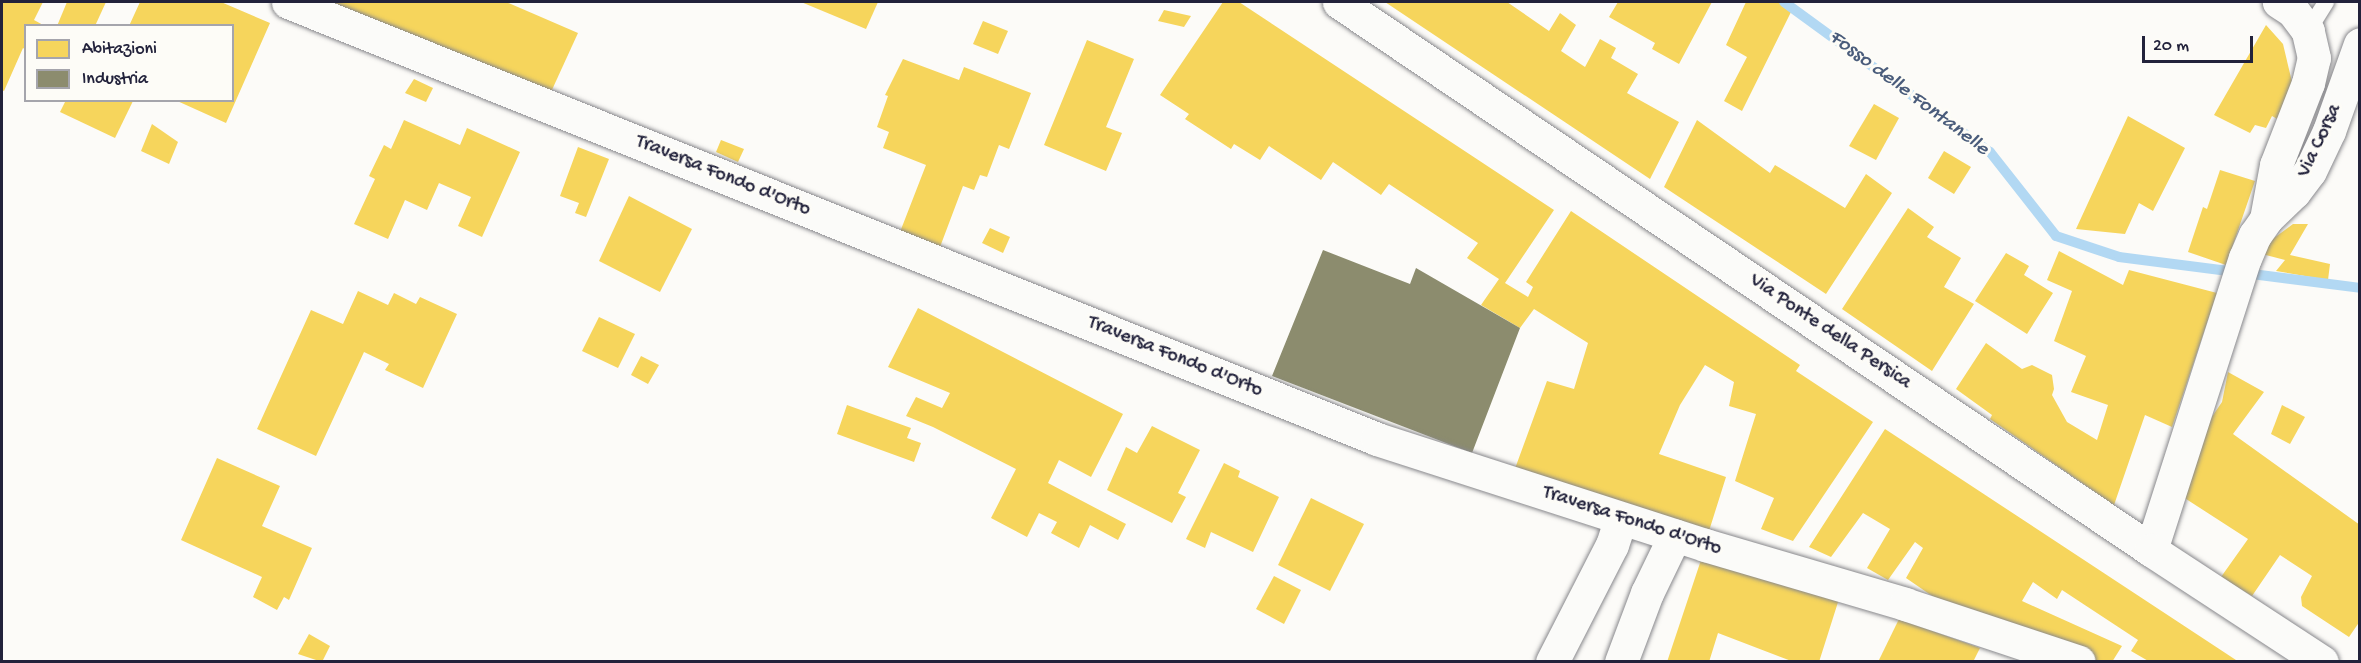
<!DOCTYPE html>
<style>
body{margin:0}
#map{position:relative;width:2361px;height:663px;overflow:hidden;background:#fcfbf8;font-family:"Gochi Hand",sans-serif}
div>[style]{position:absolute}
.homes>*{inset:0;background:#f6d55c}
.industry>*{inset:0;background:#8c8c6e}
.stream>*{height:10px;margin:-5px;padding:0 5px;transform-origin:5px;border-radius:5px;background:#b2d8f3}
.roads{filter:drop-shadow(0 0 2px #88888c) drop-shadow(0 0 2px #88888c)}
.service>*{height:16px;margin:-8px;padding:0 8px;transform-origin:8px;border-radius:8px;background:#fbfbf9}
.minor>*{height:33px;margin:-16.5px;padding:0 16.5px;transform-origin:16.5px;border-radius:16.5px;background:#fbfbf9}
.secondary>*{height:33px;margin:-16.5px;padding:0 16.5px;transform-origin:16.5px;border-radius:16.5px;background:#fbfbf9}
span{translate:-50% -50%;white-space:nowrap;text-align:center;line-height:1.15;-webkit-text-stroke:6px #fdfcf7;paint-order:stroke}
.street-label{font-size:20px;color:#22223b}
.water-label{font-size:21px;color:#4a5c7b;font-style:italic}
.frame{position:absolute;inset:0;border:3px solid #22223b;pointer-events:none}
.legend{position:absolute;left:24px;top:24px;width:210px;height:78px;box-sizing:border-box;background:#fdfcf7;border:2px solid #a5a5ac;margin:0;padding:8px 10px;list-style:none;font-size:18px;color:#22223b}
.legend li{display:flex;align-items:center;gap:12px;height:30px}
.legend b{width:30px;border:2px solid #a5a5ac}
.scale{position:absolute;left:2142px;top:36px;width:111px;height:27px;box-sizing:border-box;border:3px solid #22223b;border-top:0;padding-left:8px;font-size:18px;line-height:21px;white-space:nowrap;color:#22223b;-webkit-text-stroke:4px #fdfcf7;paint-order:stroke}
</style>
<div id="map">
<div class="homes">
<div style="clip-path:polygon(2px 2px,43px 2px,34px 20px,45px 26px,26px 26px,26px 50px,23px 48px,4px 91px,2px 90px)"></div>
<div style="clip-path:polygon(67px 2px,106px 2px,95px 26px,57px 26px)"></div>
<div style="clip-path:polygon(140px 2px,221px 2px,270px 23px,226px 123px,175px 100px,232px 100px,232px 26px,129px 26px)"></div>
<div style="clip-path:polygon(332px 2px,506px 2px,578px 33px,551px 92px)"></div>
<div style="clip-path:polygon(801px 2px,878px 2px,866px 29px)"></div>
<div style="clip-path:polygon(1223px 2px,1239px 2px,1554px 210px,1505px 283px,1528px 297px,1533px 287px,1526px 282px,1571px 211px,1800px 365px,1796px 371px,1873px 422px,1793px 541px,1761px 529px,1774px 498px,1735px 481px,1756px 414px,1729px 406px,1734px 382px,1705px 365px,1680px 405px,1659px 454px,1726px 477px,1709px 531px,1513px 474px,1547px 381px,1574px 389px,1588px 343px,1534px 309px,1520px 328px,1481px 305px,1499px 279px,1467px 258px,1478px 243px,1389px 184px,1381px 195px,1333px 162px,1321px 180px,1269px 146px,1260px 160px,1234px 144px,1231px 149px,1185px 119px,1189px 114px,1160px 95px)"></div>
<div style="clip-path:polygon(1385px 2px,1507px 2px,1549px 31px,1560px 13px,1576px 25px,1561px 51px,1585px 67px,1600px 39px,1616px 48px,1611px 58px,1638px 74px,1627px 93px,1679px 122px,1650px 179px)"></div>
<div style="clip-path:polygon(1618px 2px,1712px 2px,1679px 64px,1652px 49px,1655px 43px,1609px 17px)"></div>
<div style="clip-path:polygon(1746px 2px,1780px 2px,1792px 10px,1742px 111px,1724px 101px,1747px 57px,1726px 45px)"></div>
<div style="clip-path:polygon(1164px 10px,1191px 16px,1184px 27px,1158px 21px)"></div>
<div style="clip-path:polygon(983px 21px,1008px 31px,998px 54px,973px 44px)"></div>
<div style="clip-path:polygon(2266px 25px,2283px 44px,2292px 82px,2279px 120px,2272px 116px,2266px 128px,2255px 125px,2250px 133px,2214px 115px)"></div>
<div style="clip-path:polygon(1087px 40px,1134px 59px,1106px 127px,1122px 133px,1106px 171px,1044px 145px)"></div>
<div style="clip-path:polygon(903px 59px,959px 80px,964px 67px,1031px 93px,1009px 149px,999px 145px,987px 177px,980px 175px,974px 190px,963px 186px,940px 247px,900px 232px,926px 165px,883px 148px,889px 132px,877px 127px,888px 96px,885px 95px)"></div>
<div style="clip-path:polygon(414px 79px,433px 88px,426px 102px,405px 93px)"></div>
<div style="clip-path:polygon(66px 100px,132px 100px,133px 101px,115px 138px,60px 112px)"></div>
<div style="clip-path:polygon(1874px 104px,1899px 118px,1876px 160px,1849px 146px)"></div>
<div style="clip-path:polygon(2128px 116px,2185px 148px,2153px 211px,2139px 203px,2125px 234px,2076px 229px)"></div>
<div style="clip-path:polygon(404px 120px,460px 145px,467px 128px,520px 152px,482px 237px,458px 226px,471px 197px,439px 183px,427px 210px,405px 200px,388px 239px,354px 224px,375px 179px,369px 176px,384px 145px,391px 149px)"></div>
<div style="clip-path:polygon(1697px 120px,1770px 173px,1775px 165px,1845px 208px,1866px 174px,1892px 193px,1826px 294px,1664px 187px)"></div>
<div style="clip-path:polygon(152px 124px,178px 142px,169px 164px,141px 151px)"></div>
<div style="clip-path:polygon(721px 140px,744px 149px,738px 162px,716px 152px)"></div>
<div style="clip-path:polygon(578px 147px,609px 159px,586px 217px,575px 213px,579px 203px,560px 196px)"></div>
<div style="clip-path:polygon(1944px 151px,1971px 167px,1954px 194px,1928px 178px)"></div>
<div style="clip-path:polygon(2220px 170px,2255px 181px,2226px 265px,2188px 252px,2203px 207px,2207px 209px)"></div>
<div style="clip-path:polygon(629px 196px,692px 229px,660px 292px,599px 261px)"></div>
<div style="clip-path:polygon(1908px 208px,1934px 227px,1927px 237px,1961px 258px,1944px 287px,1974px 304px,1932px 371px,1842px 309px)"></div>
<div style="clip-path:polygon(2293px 224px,2308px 224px,2290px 255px,2330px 264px,2328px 280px,2276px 271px,2285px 260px,2262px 254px,2270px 241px)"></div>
<div style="clip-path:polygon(990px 228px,1010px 237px,1003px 253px,982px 243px)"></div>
<div style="clip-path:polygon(2059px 251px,2123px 285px,2129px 270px,2217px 293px,2172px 427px,2145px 415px,2114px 505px,1990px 419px,1992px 415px,1956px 389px,1986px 343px,2022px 369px,2032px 365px,2052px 375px,2054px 389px,2052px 395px,2067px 422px,2097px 440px,2108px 405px,2071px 392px,2086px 356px,2054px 341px,2072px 291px,2047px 280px)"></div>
<div style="clip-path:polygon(2006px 253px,2029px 266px,2024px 275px,2053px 293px,2027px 334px,1975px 301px)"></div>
<div style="clip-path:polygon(358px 291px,388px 305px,394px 293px,416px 304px,420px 297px,457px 314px,423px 388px,385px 370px,389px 364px,364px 352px,316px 456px,257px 429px,311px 310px,343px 324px)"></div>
<div style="clip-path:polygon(918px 308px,1123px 414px,1091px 477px,1059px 460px,1048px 483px,1126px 524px,1118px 540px,1090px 525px,1079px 548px,1051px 533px,1057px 522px,1039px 513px,1027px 537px,991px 518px,1016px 469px,933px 427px,906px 416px,916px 397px,942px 408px,950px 393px,888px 367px)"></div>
<div style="clip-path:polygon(599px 317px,635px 334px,618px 368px,582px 351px)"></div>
<div style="clip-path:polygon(641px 356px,659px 365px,648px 384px,631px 375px)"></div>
<div style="clip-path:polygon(2228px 372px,2264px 392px,2233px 434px,2360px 525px,2360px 621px,2349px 637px,2302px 606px,2301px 597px,2312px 576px,2280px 555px,2252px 596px,2221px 577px,2248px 539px,2183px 497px,2205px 427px,2222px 402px)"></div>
<div style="clip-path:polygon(847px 405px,911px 428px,907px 438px,921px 443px,914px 462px,837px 434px)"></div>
<div style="clip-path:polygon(2282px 405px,2305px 417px,2290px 444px,2271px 434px)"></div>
<div style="clip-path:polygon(1152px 426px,1200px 450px,1178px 493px,1186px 497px,1172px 523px,1107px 490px,1126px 447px,1137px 453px)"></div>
<div style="clip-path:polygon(1885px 429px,2239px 662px,2150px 662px,2131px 651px,2138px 640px,2062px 590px,2057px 599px,2033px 582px,2022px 601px,2122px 646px,2112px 662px,2086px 662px,1967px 620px,1906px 578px,1923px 548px,1915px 542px,1888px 580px,1867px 568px,1890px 529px,1863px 513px,1831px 557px,1809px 547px)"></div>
<div style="clip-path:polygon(217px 458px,280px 486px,262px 526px,312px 548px,289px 600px,284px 597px,277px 610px,253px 597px,262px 577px,181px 540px)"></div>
<div style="clip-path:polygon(1224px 463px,1240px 471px,1238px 477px,1279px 497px,1253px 552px,1211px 532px,1205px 548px,1186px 539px)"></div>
<div style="clip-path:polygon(1311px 498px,1364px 524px,1330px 591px,1278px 565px)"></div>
<div style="clip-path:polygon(1703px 554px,1839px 599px,1819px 662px,1794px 662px,1718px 633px,1709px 662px,1667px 662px)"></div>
<div style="clip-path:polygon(1274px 576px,1301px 590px,1284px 624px,1256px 609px)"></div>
<div style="clip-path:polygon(1899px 619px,1980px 648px,1973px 662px,1878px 662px)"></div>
<div style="clip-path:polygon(309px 634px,330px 646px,322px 662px,298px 654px)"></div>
</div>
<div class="industry">
<div style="clip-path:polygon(1323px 250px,1410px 284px,1416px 268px,1520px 328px,1472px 453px,1272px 376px)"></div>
</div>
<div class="stream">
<div style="left:1784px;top:2px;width:255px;rotate:36.1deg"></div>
<div style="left:1990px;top:152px;width:107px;rotate:51.8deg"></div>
<div style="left:2056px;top:236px;width:66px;rotate:18.4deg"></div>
<div style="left:2119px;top:257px;width:243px;rotate:7.3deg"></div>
</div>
<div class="roads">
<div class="service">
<div style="left:2308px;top:31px;width:34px;rotate:-58deg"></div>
</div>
<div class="minor">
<div style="left:288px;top:2px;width:1173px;rotate:21.86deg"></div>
<div style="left:1377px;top:439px;width:345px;rotate:17.9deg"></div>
<div style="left:1705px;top:545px;width:209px;rotate:16.4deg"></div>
<div style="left:1905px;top:604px;width:183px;rotate:18.4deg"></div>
<div style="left:2266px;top:219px;width:55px;rotate:-79.5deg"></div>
<div style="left:2276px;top:165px;width:88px;rotate:-68.7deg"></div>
<div style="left:2308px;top:83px;width:26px;rotate:-77deg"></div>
<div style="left:2314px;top:58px;width:28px;rotate:-103deg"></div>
<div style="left:2308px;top:31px;width:25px;rotate:-127deg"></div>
<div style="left:2293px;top:11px;width:17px;rotate:-147deg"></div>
<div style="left:2151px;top:550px;width:307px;rotate:-72.2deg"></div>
<div style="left:2245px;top:258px;width:25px;rotate:-67deg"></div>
<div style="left:2255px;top:235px;width:19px;rotate:-55deg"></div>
<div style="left:2266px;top:219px;width:39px;rotate:-44deg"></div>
<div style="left:2294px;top:192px;width:26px;rotate:-53deg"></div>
<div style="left:2310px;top:171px;width:44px;rotate:-64.6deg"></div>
<div style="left:2329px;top:131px;width:92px;rotate:-70.4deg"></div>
<div style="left:1552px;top:662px;width:131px;rotate:-62.9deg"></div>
<div style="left:1612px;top:545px;width:28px;rotate:-72deg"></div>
<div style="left:1621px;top:662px;width:74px;rotate:-69.4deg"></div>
<div style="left:1647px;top:593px;width:64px;rotate:-64.2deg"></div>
</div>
<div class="secondary">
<div style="left:1339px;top:2px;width:980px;rotate:34.01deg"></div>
<div style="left:2151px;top:550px;width:204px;rotate:33.2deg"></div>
</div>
</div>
<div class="street-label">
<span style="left:2320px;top:141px;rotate:-65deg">Via Corsa</span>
<span style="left:723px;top:176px;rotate:22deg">Traversa Fondo d'Orto</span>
<span style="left:1830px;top:332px;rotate:34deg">Via Ponte della Persica</span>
<span style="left:1175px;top:357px;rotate:22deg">Traversa Fondo d'Orto</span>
<span style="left:1632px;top:521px;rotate:18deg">Traversa Fondo d'Orto</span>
</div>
<div class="water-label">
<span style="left:1908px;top:94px;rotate:37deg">Fosso delle Fontanelle</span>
</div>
<div class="frame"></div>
<ul class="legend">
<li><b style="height:16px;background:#f6d55c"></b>Abitazioni</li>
<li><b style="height:16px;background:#8c8c6e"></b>Industria</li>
</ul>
<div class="scale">20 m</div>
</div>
